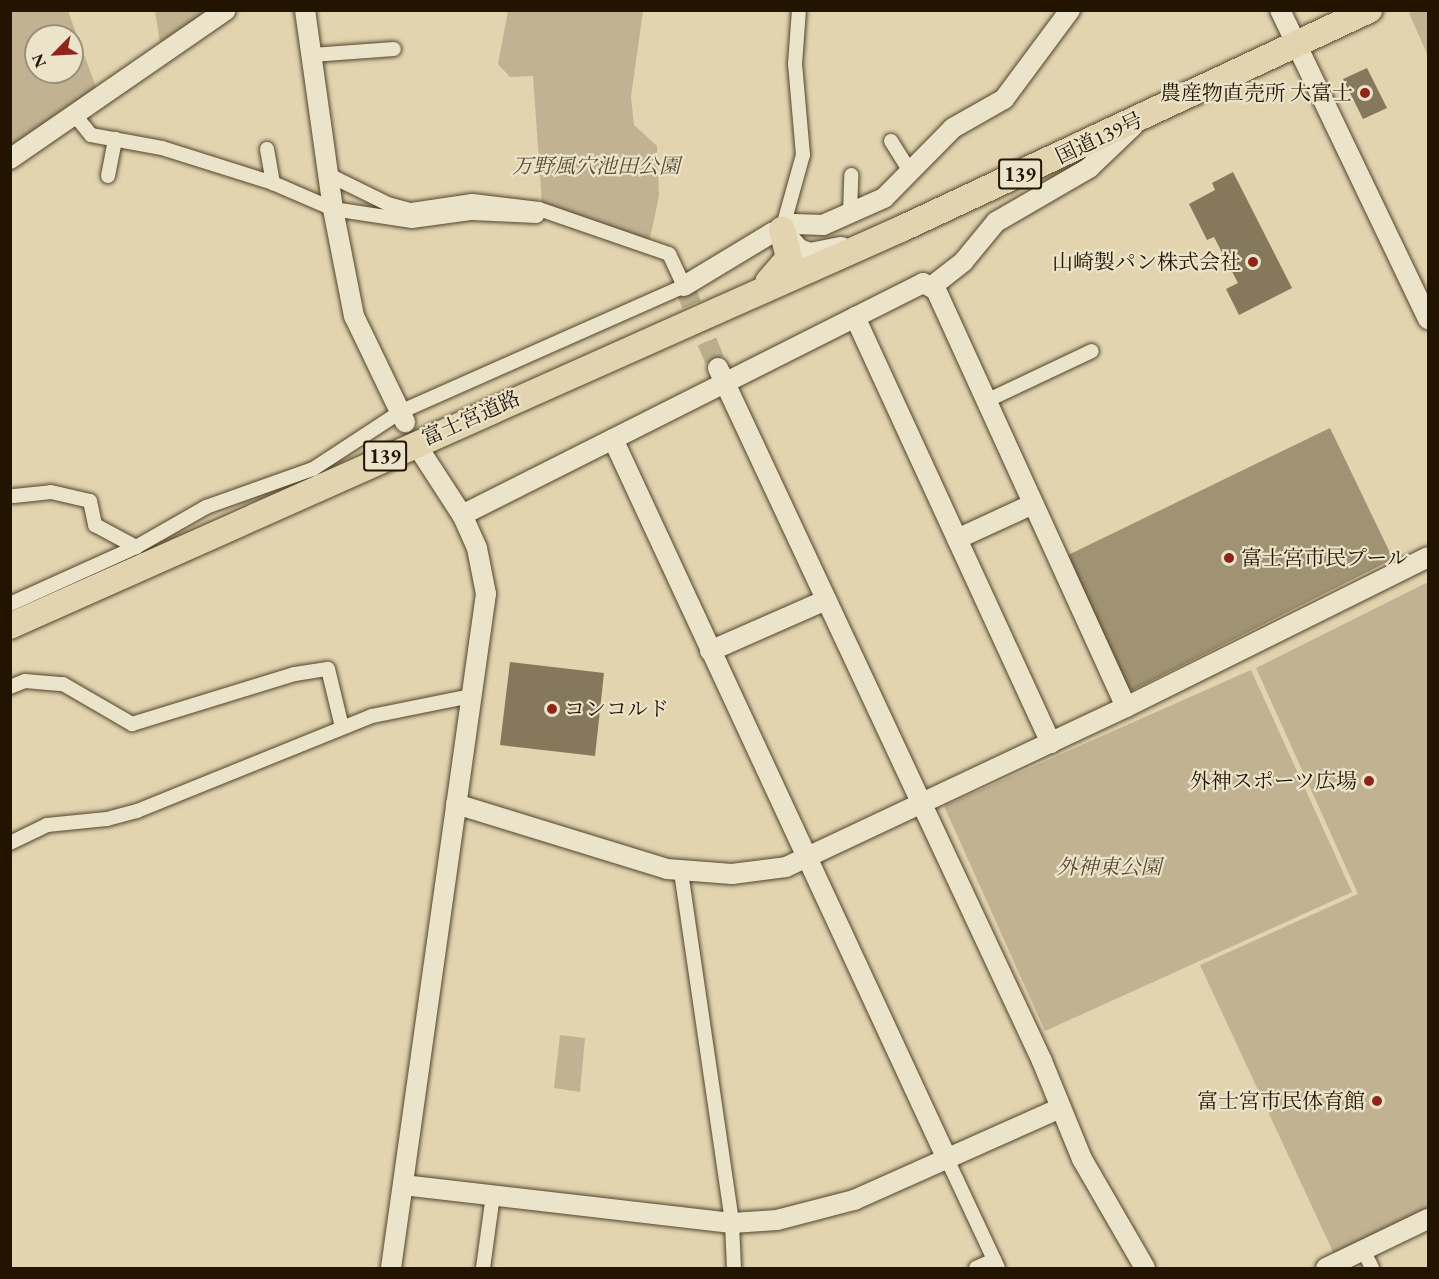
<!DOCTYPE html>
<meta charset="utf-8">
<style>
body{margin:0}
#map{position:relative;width:1439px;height:1279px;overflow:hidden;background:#e1d4af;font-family:"EB Garamond","Noto Serif JP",serif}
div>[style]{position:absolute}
.green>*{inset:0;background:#c1b391}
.water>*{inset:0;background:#a09374}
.building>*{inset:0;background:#86785b}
.secondary-tunnel>*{height:20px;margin-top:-10px;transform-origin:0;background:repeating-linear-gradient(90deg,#bbae8c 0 20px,transparent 0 30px)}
.roads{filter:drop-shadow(0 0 2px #52442c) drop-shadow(0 0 2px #52442c)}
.street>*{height:14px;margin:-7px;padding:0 7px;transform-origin:7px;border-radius:7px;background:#ece3cb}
.secondary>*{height:20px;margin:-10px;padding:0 10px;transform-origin:10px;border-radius:10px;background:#ece3cb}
.highway>*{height:26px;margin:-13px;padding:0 13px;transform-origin:13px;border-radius:13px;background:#e1d4af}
.dots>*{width:16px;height:16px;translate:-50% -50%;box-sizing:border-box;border:3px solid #ece3cb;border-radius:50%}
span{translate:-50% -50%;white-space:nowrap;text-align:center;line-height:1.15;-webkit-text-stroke:4.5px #ece3cb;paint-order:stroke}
.shield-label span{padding:2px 4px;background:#ece3cb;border:2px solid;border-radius:4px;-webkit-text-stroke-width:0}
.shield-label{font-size:20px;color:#231401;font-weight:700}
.poi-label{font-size:21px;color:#231401}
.right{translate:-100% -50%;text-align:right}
.left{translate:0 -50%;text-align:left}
.street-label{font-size:21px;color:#231401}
.park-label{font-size:21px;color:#5a4c33;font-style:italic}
.frame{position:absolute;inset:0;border:12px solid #231401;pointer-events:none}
.north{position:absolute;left:24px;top:24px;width:60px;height:60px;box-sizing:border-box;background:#ece3cb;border:2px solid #9c907a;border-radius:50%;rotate:246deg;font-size:16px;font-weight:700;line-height:24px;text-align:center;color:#231401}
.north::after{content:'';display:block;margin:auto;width:21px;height:27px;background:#8f2418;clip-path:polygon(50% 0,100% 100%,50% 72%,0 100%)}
</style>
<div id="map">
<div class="green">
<div style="clip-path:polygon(evenodd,11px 11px,68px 11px,96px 87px,11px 149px,11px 11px,36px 36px,72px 36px,72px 72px,36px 72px,36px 36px)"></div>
<div style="clip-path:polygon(155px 11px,209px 11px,160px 42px)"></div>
<div style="clip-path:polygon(508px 11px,643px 11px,631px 97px,634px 125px,657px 146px,659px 196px,649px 243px,542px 204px,533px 76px,510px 77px,498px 64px)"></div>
<div style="clip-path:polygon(1416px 11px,1428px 11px,1428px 56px,1409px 13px)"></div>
<div style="clip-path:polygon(1428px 582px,1428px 1209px,1335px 1256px,1200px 965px,1358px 894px,1256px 668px)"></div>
<div style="clip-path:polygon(1251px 670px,1352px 892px,1045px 1031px,944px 806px)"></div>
<div style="clip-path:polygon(560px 1035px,585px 1038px,580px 1092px,554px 1088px)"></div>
</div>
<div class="water">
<div style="clip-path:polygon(1330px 428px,1393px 559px,1133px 690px,1127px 688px,1066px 556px)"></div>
</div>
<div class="building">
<div style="clip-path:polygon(1367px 68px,1387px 108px,1363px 119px,1343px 79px)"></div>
<div style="clip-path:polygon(1233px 172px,1292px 288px,1239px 315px,1226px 289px,1238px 283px,1214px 237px,1207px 240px,1189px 204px,1215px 190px,1212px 183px)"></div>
<div style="clip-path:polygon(510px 662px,604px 673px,595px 756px,500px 745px)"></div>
</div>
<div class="secondary-tunnel">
<div style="left:684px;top:286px;width:89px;rotate:67.5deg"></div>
</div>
<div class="roads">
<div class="street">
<div style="left:312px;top:55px;width:82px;rotate:-4.2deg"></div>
<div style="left:74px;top:114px;width:27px;rotate:51deg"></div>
<div style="left:91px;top:135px;width:72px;rotate:10.4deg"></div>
<div style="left:162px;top:148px;width:116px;rotate:17.5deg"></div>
<div style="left:273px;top:183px;width:65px;rotate:23.4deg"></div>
<div style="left:333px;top:209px;width:80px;rotate:8.6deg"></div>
<div style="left:412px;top:221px;width:61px;rotate:-7.6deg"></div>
<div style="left:472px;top:213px;width:65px;rotate:2.6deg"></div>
<div style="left:891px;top:141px;width:36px;rotate:58deg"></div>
<div style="left:267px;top:149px;width:35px;rotate:80deg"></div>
<div style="left:108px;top:176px;width:38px;rotate:-79deg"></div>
<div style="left:850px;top:213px;width:38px;rotate:-88deg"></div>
<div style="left:782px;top:230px;width:78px;rotate:-74.4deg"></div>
<div style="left:803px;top:155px;width:91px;rotate:-95deg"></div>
<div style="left:795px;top:64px;width:54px;rotate:-85.8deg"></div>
<div style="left:984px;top:402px;width:119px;rotate:-25.3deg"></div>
<div style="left:14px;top:496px;width:37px;rotate:-6deg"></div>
<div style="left:51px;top:492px;width:40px;rotate:13deg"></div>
<div style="left:90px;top:501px;width:25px;rotate:78deg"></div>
<div style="left:95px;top:525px;width:47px;rotate:28.2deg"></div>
<div style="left:10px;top:604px;width:138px;rotate:-24.3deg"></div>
<div style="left:136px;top:547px;width:81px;rotate:-29.7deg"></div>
<div style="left:206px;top:507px;width:114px;rotate:-19.6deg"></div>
<div style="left:313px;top:469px;width:104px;rotate:-33.2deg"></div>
<div style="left:400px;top:412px;width:311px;rotate:-23.9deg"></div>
<div style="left:684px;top:286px;width:35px;rotate:-115deg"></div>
<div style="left:669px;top:254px;width:138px;rotate:-160.9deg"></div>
<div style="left:539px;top:209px;width:67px;rotate:-173.2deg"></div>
<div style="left:472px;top:201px;width:63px;rotate:171.7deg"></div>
<div style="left:410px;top:210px;width:23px;rotate:-165deg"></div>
<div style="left:388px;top:204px;width:64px;rotate:-153.8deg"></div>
<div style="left:10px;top:687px;width:16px;rotate:-22deg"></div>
<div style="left:25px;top:681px;width:38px;rotate:5deg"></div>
<div style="left:63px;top:684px;width:80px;rotate:30.1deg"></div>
<div style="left:132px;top:724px;width:170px;rotate:-17.1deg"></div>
<div style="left:295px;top:674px;width:33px;rotate:-9deg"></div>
<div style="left:328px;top:669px;width:60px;rotate:76.4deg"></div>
<div style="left:10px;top:843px;width:41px;rotate:-25.9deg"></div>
<div style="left:47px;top:825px;width:60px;rotate:-5.7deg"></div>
<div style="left:107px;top:819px;width:31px;rotate:-15deg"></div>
<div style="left:137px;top:811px;width:253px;rotate:-22deg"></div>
<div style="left:372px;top:716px;width:101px;rotate:-11.4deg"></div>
<div style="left:681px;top:872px;width:355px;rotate:81.7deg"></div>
<div style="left:732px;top:1223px;width:45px;rotate:87.5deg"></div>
<div style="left:947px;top:1159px;width:120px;rotate:64.9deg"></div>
<div style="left:1363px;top:1250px;width:20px;rotate:63deg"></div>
<div style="left:483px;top:1268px;width:74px;rotate:-82.2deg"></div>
<div style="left:976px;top:1268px;width:20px;rotate:-24deg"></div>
</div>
<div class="secondary">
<div style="left:305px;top:10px;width:201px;rotate:82deg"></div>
<div style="left:333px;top:209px;width:109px;rotate:78.9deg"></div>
<div style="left:354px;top:316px;width:118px;rotate:64.3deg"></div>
<div style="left:1280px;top:10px;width:343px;rotate:64.4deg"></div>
<div style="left:10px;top:159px;width:262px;rotate:-34.6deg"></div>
<div style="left:782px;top:230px;width:25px;rotate:48deg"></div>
<div style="left:799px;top:249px;width:12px;rotate:20deg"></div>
<div style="left:810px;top:253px;width:32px;rotate:-11deg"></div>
<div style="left:684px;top:286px;width:103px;rotate:-31.1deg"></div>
<div style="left:772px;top:233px;width:24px;rotate:-22deg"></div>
<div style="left:794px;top:224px;width:29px;rotate:2deg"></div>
<div style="left:823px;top:225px;width:67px;rotate:-23.9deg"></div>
<div style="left:884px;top:198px;width:98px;rotate:-45.4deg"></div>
<div style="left:953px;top:128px;width:59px;rotate:-29.6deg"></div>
<div style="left:1004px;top:99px;width:111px;rotate:-53.4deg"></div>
<div style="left:931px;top:287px;width:41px;rotate:-38deg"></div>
<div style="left:963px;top:262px;width:52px;rotate:-50.5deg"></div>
<div style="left:996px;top:222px;width:108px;rotate:-30.1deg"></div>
<div style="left:1089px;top:168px;width:62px;rotate:-43.7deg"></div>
<div style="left:855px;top:317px;width:469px;rotate:65.3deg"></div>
<div style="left:718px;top:368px;width:765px;rotate:64.94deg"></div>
<div style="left:1042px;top:1061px;width:106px;rotate:67.8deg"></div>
<div style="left:1082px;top:1159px;width:126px;rotate:60deg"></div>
<div style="left:613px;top:439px;width:794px;rotate:65.11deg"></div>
<div style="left:462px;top:515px;width:516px;rotate:-26.71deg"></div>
<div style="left:923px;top:283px;width:15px;rotate:28deg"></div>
<div style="left:936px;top:290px;width:458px;rotate:65.5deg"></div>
<div style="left:957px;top:539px;width:81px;rotate:-24.7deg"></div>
<div style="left:710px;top:651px;width:127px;rotate:-23.7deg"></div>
<div style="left:456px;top:804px;width:221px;rotate:17.1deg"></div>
<div style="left:667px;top:869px;width:65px;rotate:4.4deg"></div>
<div style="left:732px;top:874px;width:54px;rotate:-7.4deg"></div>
<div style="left:786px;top:867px;width:376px;rotate:-25.2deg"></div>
<div style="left:1126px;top:707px;width:337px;rotate:-26.4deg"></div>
<div style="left:403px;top:1185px;width:331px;rotate:6.6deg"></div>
<div style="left:732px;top:1223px;width:45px;rotate:-3.8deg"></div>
<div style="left:777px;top:1220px;width:80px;rotate:-14.6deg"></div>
<div style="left:854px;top:1200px;width:223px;rotate:-24deg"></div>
<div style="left:391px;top:1268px;width:681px;rotate:-81.98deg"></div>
<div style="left:486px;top:594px;width:47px;rotate:-101.1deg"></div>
<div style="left:477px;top:548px;width:36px;rotate:-114deg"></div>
<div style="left:462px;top:515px;width:72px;rotate:-123deg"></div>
<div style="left:1326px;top:1268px;width:113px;rotate:-25.7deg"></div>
</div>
<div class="highway">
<div style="left:768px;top:282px;width:32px;rotate:-49deg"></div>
<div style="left:789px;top:258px;width:29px;rotate:-104deg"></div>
<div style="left:10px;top:626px;width:975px;rotate:-24.02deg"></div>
<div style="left:901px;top:229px;width:517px;rotate:-25.08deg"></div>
</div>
</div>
<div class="dots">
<div style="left:1365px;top:93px;background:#8f2418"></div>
<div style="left:1253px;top:262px;background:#8f2418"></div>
<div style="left:1229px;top:558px;background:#8f2418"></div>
<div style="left:552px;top:709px;background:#8f2418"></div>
<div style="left:1369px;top:781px;background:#8f2418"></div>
<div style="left:1377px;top:1101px;background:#8f2418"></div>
</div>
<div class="shield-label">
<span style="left:1020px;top:174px">139</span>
<span style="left:385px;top:456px">139</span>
</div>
<div class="poi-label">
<span class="right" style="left:1353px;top:93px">農産物直売所 大富士</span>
<span class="right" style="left:1241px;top:262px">山崎製パン株式会社</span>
<span class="left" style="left:1241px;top:558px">富士宮市民プール</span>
<span class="left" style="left:564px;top:709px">コンコルド</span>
<span class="right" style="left:1357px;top:781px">外神スポーツ広場</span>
<span class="right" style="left:1365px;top:1101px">富士宮市民体育館</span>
</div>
<div class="street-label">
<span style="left:1099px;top:138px;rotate:-25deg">国道139号</span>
<span style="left:471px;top:418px;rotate:-24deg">富士宮道路</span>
</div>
<div class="park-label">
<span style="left:596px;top:166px">万野風穴池田公園</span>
<span style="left:1109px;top:867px">外神東公園</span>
</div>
<div class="frame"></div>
<div class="north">N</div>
</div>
